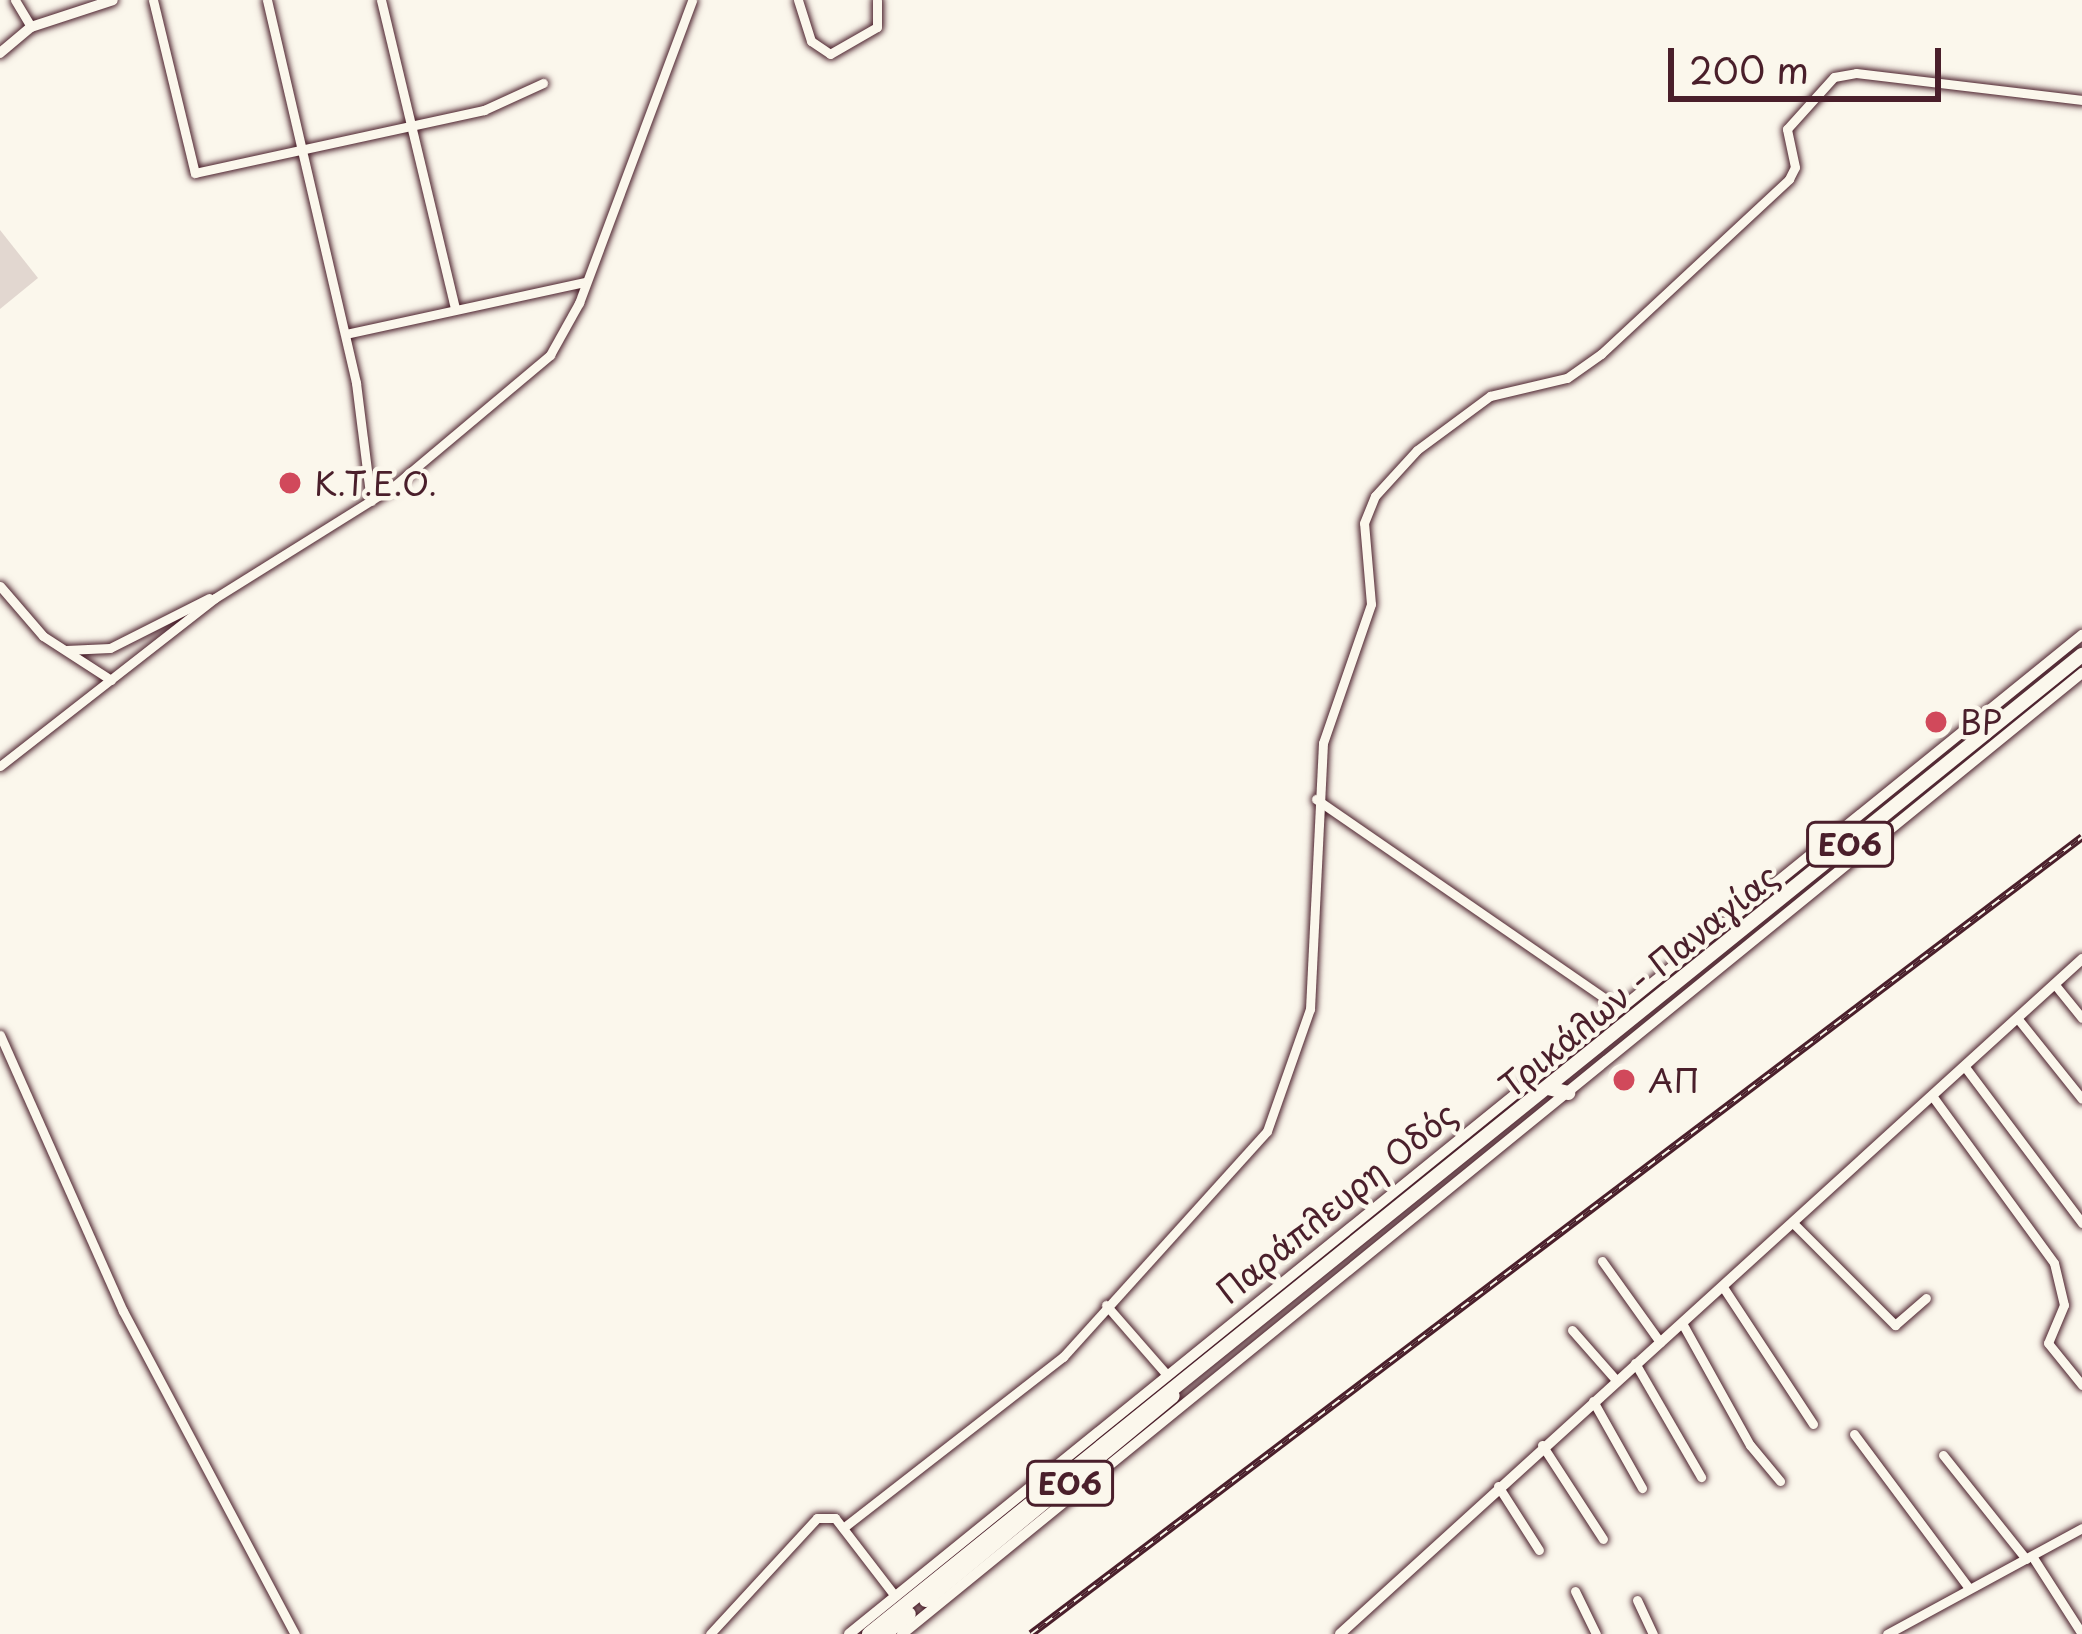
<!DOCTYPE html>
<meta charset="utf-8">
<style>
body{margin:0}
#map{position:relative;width:2082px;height:1634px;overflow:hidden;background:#fbf7ec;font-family:"Playpen Sans",sans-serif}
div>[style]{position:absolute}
.green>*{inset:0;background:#e2d7d0}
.roads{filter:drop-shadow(0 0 3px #4a1f2b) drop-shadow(0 0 3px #4a1f2b)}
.minor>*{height:9px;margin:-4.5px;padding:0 4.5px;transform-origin:4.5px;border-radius:4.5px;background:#fbf7ec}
.tertiary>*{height:10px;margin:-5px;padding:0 5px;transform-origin:5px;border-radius:5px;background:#fbf7ec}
.primary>*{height:14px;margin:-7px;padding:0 7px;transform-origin:7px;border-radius:7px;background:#fbf7ec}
.rail>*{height:8px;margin-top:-4px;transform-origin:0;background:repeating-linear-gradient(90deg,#fbf7ec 0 9px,#4a1f2b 0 18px);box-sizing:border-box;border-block:3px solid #4a1f2b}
.dots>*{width:33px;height:33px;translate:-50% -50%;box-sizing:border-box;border:6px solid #fbf7ec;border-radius:50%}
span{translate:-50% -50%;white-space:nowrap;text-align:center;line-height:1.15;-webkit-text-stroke:9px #fbf7ec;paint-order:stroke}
.shield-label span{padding:3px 9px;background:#fbf7ec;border:3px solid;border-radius:9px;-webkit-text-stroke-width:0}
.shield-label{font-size:30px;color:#4a1f2b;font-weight:700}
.poi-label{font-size:33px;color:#4a1f2b}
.left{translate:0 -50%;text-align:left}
.street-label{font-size:33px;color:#4a1f2b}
.scale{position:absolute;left:1668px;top:48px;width:273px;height:54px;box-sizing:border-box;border:6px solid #4a1f2b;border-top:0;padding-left:15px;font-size:36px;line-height:42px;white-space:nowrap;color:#4a1f2b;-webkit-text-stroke:9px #fbf7ec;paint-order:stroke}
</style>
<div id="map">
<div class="green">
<div style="clip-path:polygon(0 230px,38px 278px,0 309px)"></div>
</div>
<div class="roads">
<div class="minor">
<div style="left:15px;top:0;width:31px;rotate:59deg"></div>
<div style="left:153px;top:0;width:178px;rotate:76.4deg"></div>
<div style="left:195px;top:173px;width:296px;rotate:-12.3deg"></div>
<div style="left:484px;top:110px;width:65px;rotate:-24.6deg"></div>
<div style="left:267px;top:0;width:393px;rotate:76.9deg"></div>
<div style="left:356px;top:383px;width:119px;rotate:82.8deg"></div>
<div style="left:381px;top:0;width:318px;rotate:76.5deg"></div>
<div style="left:798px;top:0;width:43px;rotate:72.4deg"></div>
<div style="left:811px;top:41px;width:23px;rotate:34deg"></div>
<div style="left:830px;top:54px;width:54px;rotate:-29.9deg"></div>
<div style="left:877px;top:27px;width:27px;rotate:-90deg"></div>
<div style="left:346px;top:334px;width:245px;rotate:-12.3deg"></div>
<div style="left:0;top:586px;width:66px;rotate:49.3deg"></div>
<div style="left:43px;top:636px;width:81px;rotate:32.9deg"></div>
<div style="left:66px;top:650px;width:44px;rotate:-2.6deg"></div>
<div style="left:110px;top:648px;width:111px;rotate:-26.8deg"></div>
<div style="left:0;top:766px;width:273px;rotate:-38deg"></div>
<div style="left:215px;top:598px;width:211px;rotate:-32deg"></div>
<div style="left:394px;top:486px;width:204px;rotate:-40deg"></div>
<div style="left:550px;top:355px;width:60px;rotate:-60.9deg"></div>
<div style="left:579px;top:303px;width:323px;rotate:-69.5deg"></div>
<div style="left:1316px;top:799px;width:369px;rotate:34.6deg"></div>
<div style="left:2056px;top:986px;width:41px;rotate:50.9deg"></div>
<div style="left:2018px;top:1019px;width:102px;rotate:51.3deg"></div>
<div style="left:0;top:1035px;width:302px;rotate:66deg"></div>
<div style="left:123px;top:1311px;width:366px;rotate:62deg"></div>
<div style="left:1965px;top:1067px;width:195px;rotate:53.1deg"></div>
<div style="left:1933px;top:1097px;width:205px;rotate:53.9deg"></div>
<div style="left:2054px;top:1263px;width:43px;rotate:76.6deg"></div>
<div style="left:2064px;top:1305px;width:41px;rotate:112.8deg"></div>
<div style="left:2048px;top:1343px;width:54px;rotate:51deg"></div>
<div style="left:1792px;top:1222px;width:146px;rotate:45deg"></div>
<div style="left:1895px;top:1325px;width:41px;rotate:-41.1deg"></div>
<div style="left:1602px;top:1261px;width:100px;rotate:54.4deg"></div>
<div style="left:1723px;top:1287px;width:164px;rotate:56.7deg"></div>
<div style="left:1106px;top:1305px;width:93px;rotate:48.9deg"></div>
<div style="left:1682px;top:1323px;width:140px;rotate:60.9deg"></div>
<div style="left:1750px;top:1445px;width:47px;rotate:50.2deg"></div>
<div style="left:1572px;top:1330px;width:67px;rotate:48.7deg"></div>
<div style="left:1635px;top:1363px;width:132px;rotate:59.9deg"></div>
<div style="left:1593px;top:1401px;width:100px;rotate:60.6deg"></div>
<div style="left:1854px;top:1434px;width:191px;rotate:53.3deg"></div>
<div style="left:1542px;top:1445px;width:112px;rotate:57deg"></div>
<div style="left:1943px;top:1455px;width:133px;rotate:51.4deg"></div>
<div style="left:1498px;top:1486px;width:76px;rotate:57.4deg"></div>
<div style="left:843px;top:1528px;width:279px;rotate:-37.9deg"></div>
<div style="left:1063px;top:1357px;width:304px;rotate:-47.9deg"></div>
<div style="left:1267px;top:1131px;width:129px;rotate:-70.6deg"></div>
<div style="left:1310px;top:1009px;width:266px;rotate:-87.2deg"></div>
<div style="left:1323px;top:743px;width:147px;rotate:-70.9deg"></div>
<div style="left:1371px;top:604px;width:81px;rotate:-94.9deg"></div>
<div style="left:1364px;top:523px;width:29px;rotate:-68deg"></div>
<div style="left:1375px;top:496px;width:62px;rotate:-47.6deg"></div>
<div style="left:1417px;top:450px;width:91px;rotate:-36.5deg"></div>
<div style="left:1490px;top:396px;width:79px;rotate:-13.2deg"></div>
<div style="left:1567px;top:378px;width:42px;rotate:-35.2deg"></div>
<div style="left:1601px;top:354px;width:257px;rotate:-42.9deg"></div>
<div style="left:1789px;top:179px;width:13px;rotate:-63deg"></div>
<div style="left:1795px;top:167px;width:39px;rotate:-102deg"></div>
<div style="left:1787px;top:129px;width:70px;rotate:-47.9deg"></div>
<div style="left:1834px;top:77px;width:22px;rotate:-10deg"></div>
<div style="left:1856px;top:73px;width:228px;rotate:6.8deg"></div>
<div style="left:2032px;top:1556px;width:93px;rotate:57.3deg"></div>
<div style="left:1575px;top:1591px;width:48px;rotate:64deg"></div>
<div style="left:1637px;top:1600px;width:38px;rotate:65deg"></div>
<div style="left:710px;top:1634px;width:158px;rotate:-47.3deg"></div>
<div style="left:817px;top:1518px;width:18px"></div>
<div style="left:835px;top:1518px;width:98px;rotate:52.4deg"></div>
<div style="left:1887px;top:1634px;width:222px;rotate:-28.5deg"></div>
</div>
<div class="tertiary">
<div style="left:0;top:53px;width:40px;rotate:-40deg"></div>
<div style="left:31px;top:27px;width:86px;rotate:-18.2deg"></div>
<div style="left:849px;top:1634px;width:1587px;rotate:-39.02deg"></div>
<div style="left:902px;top:1634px;width:1522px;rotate:-39.16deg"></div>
<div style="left:1340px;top:1634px;width:1003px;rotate:-42.29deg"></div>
</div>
<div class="primary">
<div style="left:1548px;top:1088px;width:21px;rotate:14deg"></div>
<div style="left:926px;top:1600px;width:320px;rotate:-39.6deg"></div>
<div style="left:869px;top:1634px;width:1559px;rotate:-38.91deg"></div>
<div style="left:885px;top:1634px;width:31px;rotate:-40deg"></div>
</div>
</div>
<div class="rail">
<div style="left:1031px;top:1634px;width:1319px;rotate:-37.17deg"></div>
</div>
<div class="dots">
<div style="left:290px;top:483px;background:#d1495b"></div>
<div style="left:1936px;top:722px;background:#d1495b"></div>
<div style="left:1624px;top:1080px;background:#d1495b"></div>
</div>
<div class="shield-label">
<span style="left:1850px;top:844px">ΕΟ6</span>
<span style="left:1070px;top:1483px">ΕΟ6</span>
</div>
<div class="poi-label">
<span class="left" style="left:314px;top:483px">Κ.Τ.Ε.Ο.</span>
<span class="left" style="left:1960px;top:722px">BP</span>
<span class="left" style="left:1648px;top:1080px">ΑΠ</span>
</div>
<div class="street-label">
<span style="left:1638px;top:980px;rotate:-39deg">Τρικάλων - Παναγίας</span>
<span style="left:1336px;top:1202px;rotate:-39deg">Παράπλευρη Οδός</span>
</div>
<div class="scale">200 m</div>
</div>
